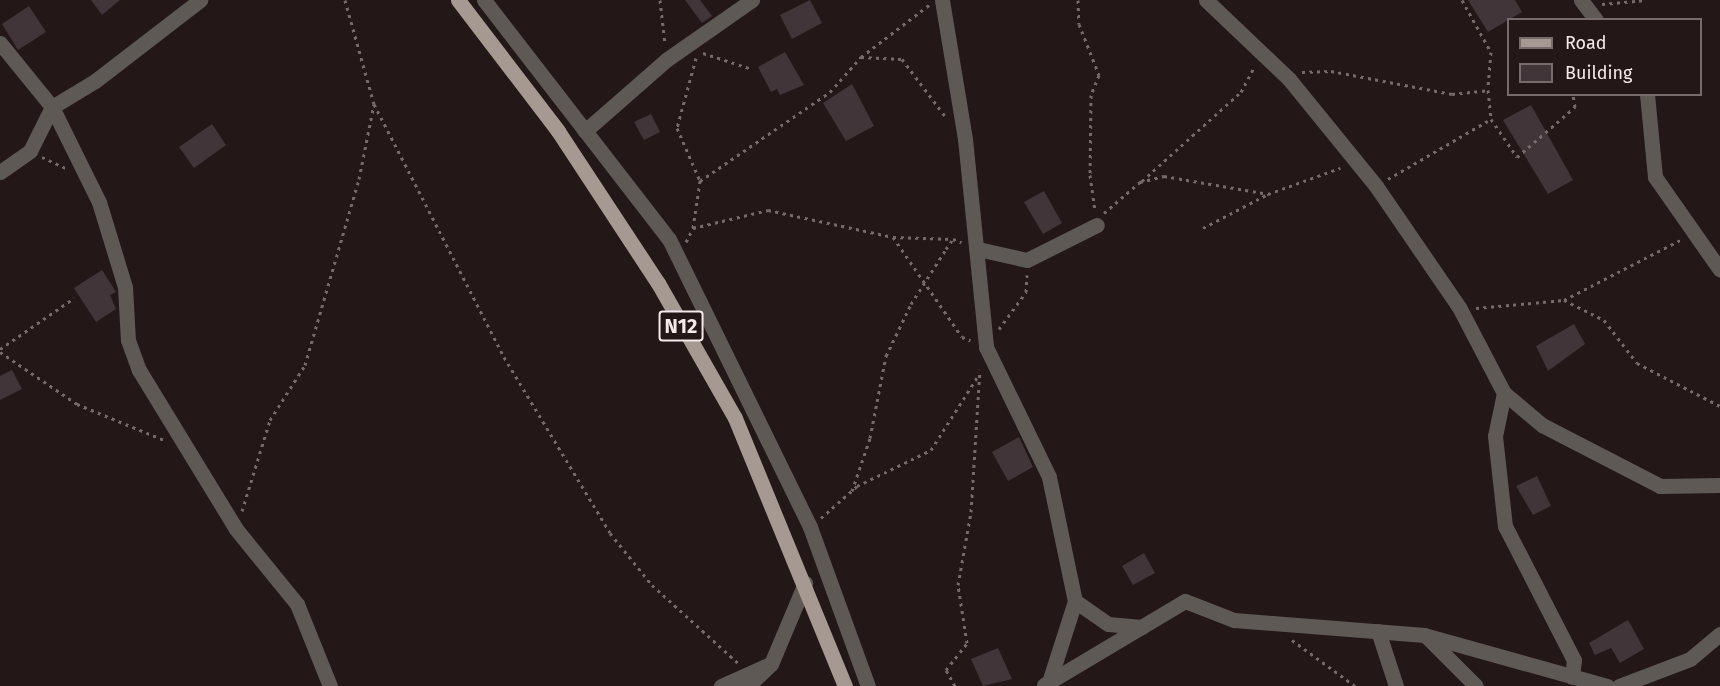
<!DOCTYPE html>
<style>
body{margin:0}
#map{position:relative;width:1720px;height:686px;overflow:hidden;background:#241717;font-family:"Fira Sans",sans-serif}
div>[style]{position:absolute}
.building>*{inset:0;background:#42353a}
.path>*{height:3px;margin-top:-1.5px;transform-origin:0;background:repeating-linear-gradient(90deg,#766b6a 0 3px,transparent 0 7.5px)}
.minor>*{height:15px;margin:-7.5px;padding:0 7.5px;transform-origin:7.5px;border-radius:7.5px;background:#5f5956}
.primary>*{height:15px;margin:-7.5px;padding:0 7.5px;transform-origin:7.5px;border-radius:7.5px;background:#a59992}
span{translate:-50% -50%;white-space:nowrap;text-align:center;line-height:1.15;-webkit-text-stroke:4.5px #241717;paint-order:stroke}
.shield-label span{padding:2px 4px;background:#241717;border:2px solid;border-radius:4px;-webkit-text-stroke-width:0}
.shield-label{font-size:20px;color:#f3eae9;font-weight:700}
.legend{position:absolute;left:1507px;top:18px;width:195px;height:78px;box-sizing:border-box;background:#241717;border:2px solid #776b6b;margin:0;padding:8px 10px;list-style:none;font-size:18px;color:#f3eae9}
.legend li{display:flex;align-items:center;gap:12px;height:30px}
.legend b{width:30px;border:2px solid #776b6b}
</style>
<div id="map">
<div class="building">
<div style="clip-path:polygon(91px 0,120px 0,102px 15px)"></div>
<div style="clip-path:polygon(685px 0,700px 0,712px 16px,702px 23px)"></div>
<div style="clip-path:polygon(810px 0,822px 23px,792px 39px,780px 15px)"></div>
<div style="clip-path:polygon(1468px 0,1515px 0,1522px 12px,1488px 32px)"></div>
<div style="clip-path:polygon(29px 6px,46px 32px,18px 50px,2px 24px)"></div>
<div style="clip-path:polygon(785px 52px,804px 85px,780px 95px,777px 89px,771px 92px,758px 67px)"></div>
<div style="clip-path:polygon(852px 84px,874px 126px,846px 141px,823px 103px)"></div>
<div style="clip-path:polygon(1531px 105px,1573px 180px,1548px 194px,1503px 120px)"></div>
<div style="clip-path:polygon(651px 114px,660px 132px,644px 140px,634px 122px)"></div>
<div style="clip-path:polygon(212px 124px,226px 145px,194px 168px,179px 147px)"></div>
<div style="clip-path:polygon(1044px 191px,1062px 223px,1043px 234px,1024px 202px)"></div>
<div style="clip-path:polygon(102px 270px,116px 292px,110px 295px,116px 309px,96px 322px,74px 288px)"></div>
<div style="clip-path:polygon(1574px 324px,1585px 344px,1548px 371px,1536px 346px)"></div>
<div style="clip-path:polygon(12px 370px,22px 389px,0 400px,0 376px)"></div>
<div style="clip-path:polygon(1019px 437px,1033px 467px,1008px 481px,992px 452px)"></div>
<div style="clip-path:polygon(1537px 476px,1551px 506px,1533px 515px,1516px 486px)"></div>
<div style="clip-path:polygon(1144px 553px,1155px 573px,1133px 585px,1122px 566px)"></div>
<div style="clip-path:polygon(1628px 620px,1644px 649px,1620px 663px,1611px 648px,1595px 655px,1589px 643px)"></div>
<div style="clip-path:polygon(998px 648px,1012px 679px,983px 686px,971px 659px)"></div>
</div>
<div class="path">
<div style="left:660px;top:0;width:44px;rotate:83.5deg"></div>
<div style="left:1078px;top:0;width:24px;rotate:88deg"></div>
<div style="left:1079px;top:24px;width:55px;rotate:68.6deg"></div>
<div style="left:1099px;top:75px;width:22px;rotate:112deg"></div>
<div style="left:1091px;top:95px;width:80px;rotate:90.7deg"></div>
<div style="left:1090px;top:175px;width:36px;rotate:82deg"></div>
<div style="left:1462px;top:0;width:60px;rotate:60.9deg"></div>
<div style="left:1491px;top:52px;width:38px;rotate:95deg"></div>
<div style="left:1602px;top:4px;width:45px;rotate:-5.1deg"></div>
<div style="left:703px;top:53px;width:52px;rotate:18.1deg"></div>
<div style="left:861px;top:57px;width:41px;rotate:2.8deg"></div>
<div style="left:902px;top:59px;width:71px;rotate:53deg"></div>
<div style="left:696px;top:58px;width:73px;rotate:105.2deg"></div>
<div style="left:677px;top:128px;width:58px;rotate:66.5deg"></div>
<div style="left:1302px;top:72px;width:29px;rotate:-2deg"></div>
<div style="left:1331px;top:71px;width:123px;rotate:10.8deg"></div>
<div style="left:1452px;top:94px;width:36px;rotate:-6deg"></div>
<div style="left:1488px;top:90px;width:29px;rotate:84deg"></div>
<div style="left:374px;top:104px;width:284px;rotate:62.8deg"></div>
<div style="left:504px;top:357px;width:205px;rotate:58.9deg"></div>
<div style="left:610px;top:533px;width:67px;rotate:51.1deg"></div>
<div style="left:652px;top:585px;width:116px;rotate:42.2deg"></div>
<div style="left:42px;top:157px;width:26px;rotate:25deg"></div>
<div style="left:1388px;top:179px;width:119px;rotate:-30.2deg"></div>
<div style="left:1491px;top:119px;width:46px;rotate:55.6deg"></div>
<div style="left:1517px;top:157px;width:77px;rotate:-40.8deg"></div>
<div style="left:1575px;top:107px;width:13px;rotate:-99deg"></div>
<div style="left:1142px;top:181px;width:133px;rotate:-42deg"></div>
<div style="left:1241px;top:92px;width:27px;rotate:-62deg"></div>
<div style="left:1104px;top:213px;width:48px;rotate:-40.7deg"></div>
<div style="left:1140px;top:182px;width:25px;rotate:-14deg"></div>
<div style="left:1164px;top:176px;width:106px;rotate:9.8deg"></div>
<div style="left:693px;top:228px;width:48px;rotate:-81.5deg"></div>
<div style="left:700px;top:181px;width:158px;rotate:-34.4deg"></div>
<div style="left:830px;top:92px;width:47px;rotate:-48.5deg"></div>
<div style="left:861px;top:57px;width:86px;rotate:-37.4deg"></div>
<div style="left:1203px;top:228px;width:73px;rotate:-27.6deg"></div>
<div style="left:1268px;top:194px;width:77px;rotate:-19.9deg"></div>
<div style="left:893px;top:237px;width:121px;rotate:55.4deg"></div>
<div style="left:962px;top:337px;width:9px;rotate:21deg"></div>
<div style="left:686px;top:242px;width:16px;rotate:-63deg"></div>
<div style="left:693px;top:228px;width:77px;rotate:-13.5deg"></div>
<div style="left:768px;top:210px;width:128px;rotate:12.2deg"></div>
<div style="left:893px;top:237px;width:60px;rotate:1.9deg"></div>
<div style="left:1564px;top:300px;width:45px;rotate:26.6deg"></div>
<div style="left:1604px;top:320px;width:54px;rotate:52.5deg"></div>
<div style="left:1637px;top:363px;width:93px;rotate:27.4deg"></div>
<div style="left:1476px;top:308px;width:88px;rotate:-5.2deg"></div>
<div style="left:1564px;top:300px;width:133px;rotate:-27.3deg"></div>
<div style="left:999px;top:329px;width:46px;rotate:-53.9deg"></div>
<div style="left:1026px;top:292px;width:17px;rotate:-87deg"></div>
<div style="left:0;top:349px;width:90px;rotate:-34.6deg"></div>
<div style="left:0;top:352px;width:93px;rotate:34deg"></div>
<div style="left:77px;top:404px;width:94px;rotate:22.5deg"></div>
<div style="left:852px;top:491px;width:56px;rotate:-71.2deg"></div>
<div style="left:870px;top:438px;width:84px;rotate:-79deg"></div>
<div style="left:886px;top:356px;width:58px;rotate:-64.3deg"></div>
<div style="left:911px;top:304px;width:65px;rotate:-57.5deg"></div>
<div style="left:946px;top:249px;width:12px;rotate:-55deg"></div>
<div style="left:953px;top:239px;width:9px;rotate:21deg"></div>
<div style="left:242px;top:511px;width:95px;rotate:-72.9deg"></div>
<div style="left:270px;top:420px;width:65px;rotate:-57.5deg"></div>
<div style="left:305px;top:365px;width:194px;rotate:-73.8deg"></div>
<div style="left:359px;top:179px;width:76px;rotate:-78.7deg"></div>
<div style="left:374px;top:104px;width:108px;rotate:-105.6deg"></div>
<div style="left:821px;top:518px;width:48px;rotate:-41.6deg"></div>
<div style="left:857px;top:486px;width:82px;rotate:-25.9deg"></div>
<div style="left:931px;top:450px;width:88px;rotate:-57.6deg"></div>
<div style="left:1292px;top:640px;width:78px;rotate:36.1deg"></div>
<div style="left:955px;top:686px;width:18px;rotate:-119deg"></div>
<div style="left:946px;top:670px;width:34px;rotate:-52deg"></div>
<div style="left:967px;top:643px;width:59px;rotate:-98.8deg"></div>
<div style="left:958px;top:585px;width:74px;rotate:-79.9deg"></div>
<div style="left:971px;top:512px;width:143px;rotate:-86.4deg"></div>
</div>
<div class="minor">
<div style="left:484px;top:0;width:302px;rotate:52.3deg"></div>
<div style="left:669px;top:239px;width:321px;rotate:63.9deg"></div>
<div style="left:810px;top:527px;width:169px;rotate:70deg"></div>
<div style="left:942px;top:0;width:141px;rotate:80.6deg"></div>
<div style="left:965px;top:139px;width:209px;rotate:84.2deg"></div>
<div style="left:986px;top:347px;width:144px;rotate:64.1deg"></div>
<div style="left:1049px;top:477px;width:127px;rotate:78.2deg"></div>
<div style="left:1075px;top:601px;width:85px;rotate:107.8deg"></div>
<div style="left:1206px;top:0;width:115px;rotate:43.6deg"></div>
<div style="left:1289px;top:79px;width:138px;rotate:50.9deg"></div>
<div style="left:1376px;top:186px;width:147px;rotate:55.6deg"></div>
<div style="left:1459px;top:307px;width:97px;rotate:62.4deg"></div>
<div style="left:1504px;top:393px;width:44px;rotate:101.8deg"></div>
<div style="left:1495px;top:436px;width:91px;rotate:83.7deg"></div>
<div style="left:1505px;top:526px;width:151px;rotate:62.8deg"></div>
<div style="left:1574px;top:660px;width:17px;rotate:97deg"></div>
<div style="left:1581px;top:0;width:25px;rotate:53deg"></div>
<div style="left:0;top:43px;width:82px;rotate:50.9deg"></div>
<div style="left:52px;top:107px;width:106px;rotate:63.7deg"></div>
<div style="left:99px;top:202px;width:89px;rotate:73deg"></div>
<div style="left:125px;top:287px;width:53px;rotate:86.8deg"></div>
<div style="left:128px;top:340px;width:32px;rotate:70deg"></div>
<div style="left:139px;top:370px;width:186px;rotate:58.6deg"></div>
<div style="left:236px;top:529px;width:97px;rotate:50.9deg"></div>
<div style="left:297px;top:604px;width:88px;rotate:68.1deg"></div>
<div style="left:1647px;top:94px;width:83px;rotate:84.5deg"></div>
<div style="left:1655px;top:177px;width:113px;rotate:55deg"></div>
<div style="left:585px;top:131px;width:108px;rotate:-41.2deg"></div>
<div style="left:666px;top:60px;width:105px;rotate:-34.9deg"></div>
<div style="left:0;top:172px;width:37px;rotate:-35deg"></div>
<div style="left:30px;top:151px;width:49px;rotate:-63.4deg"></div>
<div style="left:52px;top:107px;width:50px;rotate:-31.2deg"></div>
<div style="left:95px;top:81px;width:133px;rotate:-37.6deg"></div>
<div style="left:978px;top:249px;width:50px;rotate:12.7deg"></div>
<div style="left:1027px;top:260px;width:78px;rotate:-26.6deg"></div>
<div style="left:1504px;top:393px;width:50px;rotate:40.1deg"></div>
<div style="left:1542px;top:425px;width:133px;rotate:27.3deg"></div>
<div style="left:1660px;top:486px;width:60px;rotate:-1deg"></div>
<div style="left:1075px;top:601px;width:40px;rotate:34.9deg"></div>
<div style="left:1108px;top:624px;width:34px;rotate:5deg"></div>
<div style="left:1378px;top:631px;width:58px;rotate:71.9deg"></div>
<div style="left:1427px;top:637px;width:69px;rotate:45deg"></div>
<div style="left:1044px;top:685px;width:164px;rotate:-30.8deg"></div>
<div style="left:1185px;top:601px;width:53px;rotate:21.2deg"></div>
<div style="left:1234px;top:620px;width:191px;rotate:4.5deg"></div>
<div style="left:1424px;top:635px;width:190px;rotate:15.6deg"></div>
<div style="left:721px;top:686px;width:51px;rotate:-24.1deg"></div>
<div style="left:748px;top:686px;width:32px;rotate:-44deg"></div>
<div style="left:771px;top:664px;width:88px;rotate:-67.2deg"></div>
<div style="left:1619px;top:686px;width:76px;rotate:-20.8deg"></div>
<div style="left:1690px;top:659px;width:39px;rotate:-40deg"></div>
</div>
<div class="primary">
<div style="left:458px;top:0;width:165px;rotate:52.6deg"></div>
<div style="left:558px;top:131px;width:182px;rotate:56.7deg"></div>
<div style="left:658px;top:283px;width:155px;rotate:60.3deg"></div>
<div style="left:735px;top:418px;width:290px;rotate:67.7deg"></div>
</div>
<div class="shield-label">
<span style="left:681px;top:326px">N12</span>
</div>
<ul class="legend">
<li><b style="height:8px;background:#a59992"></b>Road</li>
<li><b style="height:16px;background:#42353a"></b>Building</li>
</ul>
</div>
